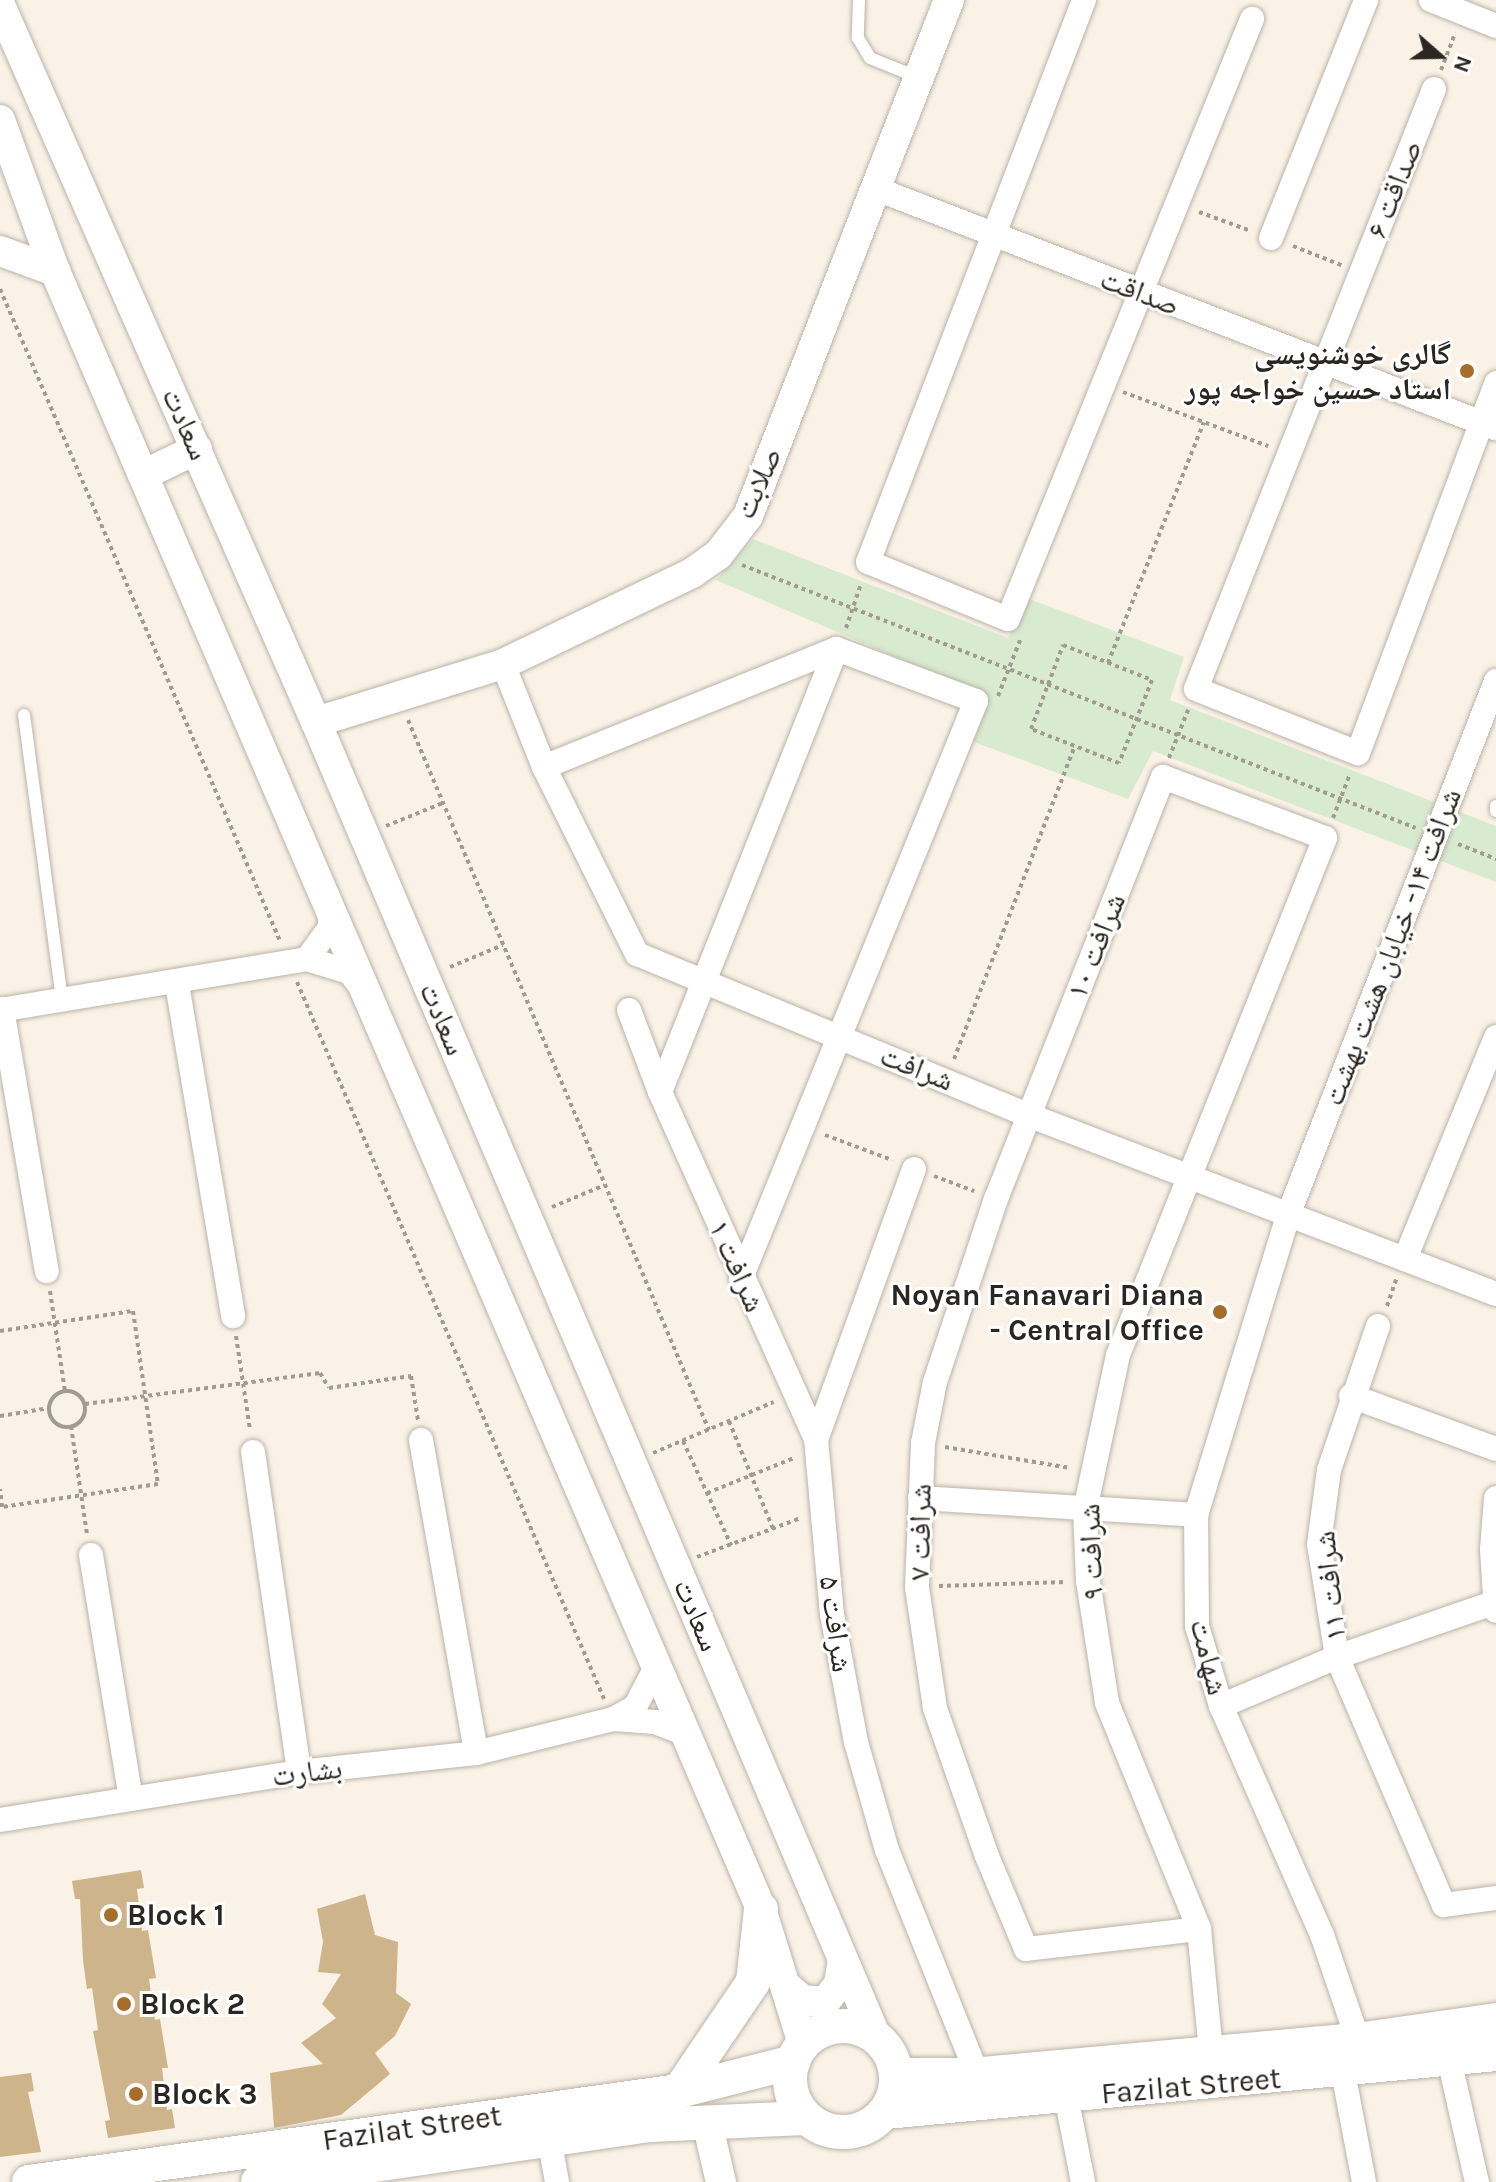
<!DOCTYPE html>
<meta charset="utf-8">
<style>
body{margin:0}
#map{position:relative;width:1496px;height:2182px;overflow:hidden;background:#faf2e6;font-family:Karla,"Noto Naskh Arabic",sans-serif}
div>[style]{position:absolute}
.green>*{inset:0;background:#d8eacf}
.building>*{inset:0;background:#ceb48b}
.path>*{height:4px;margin-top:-2px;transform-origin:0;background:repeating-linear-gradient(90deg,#a19b92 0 4px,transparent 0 8px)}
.path>.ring{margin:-2px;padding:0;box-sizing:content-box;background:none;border:4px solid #a19b92;border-radius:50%}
.roads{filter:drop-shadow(0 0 2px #bab3a8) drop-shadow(0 0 2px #bab3a8)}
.service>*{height:12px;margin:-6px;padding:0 6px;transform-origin:6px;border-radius:6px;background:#fff}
.minor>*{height:24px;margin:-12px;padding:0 12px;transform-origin:12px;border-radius:12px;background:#fff}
.tertiary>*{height:30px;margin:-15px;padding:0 15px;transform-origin:15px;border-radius:15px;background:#fff}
.secondary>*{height:34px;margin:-17px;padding:0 17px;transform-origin:17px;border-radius:17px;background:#fff}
.secondary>.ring{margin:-17px;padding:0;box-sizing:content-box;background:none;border:34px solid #fff;border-radius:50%}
.dots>*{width:22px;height:22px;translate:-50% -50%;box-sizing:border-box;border:4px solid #fff;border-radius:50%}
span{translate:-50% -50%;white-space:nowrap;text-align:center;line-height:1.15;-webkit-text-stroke:6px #fff;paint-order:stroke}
.street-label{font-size:30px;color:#2a2722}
.poi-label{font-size:30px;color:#2a2722;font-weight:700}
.right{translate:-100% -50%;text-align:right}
.left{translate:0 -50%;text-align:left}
.north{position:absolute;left:1400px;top:16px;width:80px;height:80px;-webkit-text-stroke:6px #fff;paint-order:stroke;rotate:110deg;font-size:22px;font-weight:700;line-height:32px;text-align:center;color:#2a2722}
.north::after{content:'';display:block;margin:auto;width:28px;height:36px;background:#2a2722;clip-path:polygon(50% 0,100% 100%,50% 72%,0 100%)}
</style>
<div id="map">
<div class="green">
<div style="clip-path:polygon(753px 539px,1008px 638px,1024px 597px,1184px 657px,1170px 700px,1496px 826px,1496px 882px,1153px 751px,1128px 799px,971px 741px,985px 695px,716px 580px)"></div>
</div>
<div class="building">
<div style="clip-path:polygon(141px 1870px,144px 1888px,137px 1889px,142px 1931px,148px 1930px,156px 1978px,149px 1979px,155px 2020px,160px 2019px,168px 2068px,162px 2068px,167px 2110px,172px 2109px,175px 2128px,108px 2138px,105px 2121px,110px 2120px,93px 2031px,98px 2030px,92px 1988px,87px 1989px,83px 1960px,80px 1899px,75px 1899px,72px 1881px)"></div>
<div style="clip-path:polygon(365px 1894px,375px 1935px,398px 1942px,396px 1993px,411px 2004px,395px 2036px,375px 2053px,390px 2074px,341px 2115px,274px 2128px,270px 2073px,323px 2064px,301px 2043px,336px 2018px,322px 2004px,341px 1974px,318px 1972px,323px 1942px,317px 1909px)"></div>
<div style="clip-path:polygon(31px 2073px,34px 2091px,28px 2092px,41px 2152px,0 2157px,0 2077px)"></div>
</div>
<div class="path">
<div style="left:1441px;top:70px;width:40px;rotate:-69deg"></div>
<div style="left:1199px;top:212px;width:55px;rotate:20.1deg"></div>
<div style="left:1293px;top:246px;width:52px;rotate:21.6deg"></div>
<div style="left:0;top:289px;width:710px;rotate:66.76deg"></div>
<div style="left:1123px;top:392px;width:155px;rotate:20.4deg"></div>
<div style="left:742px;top:565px;width:723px;rotate:21.32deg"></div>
<div style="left:846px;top:628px;width:46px;rotate:-71.2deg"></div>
<div style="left:1063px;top:645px;width:96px;rotate:21.5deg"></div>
<div style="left:1152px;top:680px;width:89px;rotate:111.7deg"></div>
<div style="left:1119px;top:763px;width:94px;rotate:-158.9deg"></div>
<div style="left:1031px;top:729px;width:90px;rotate:-69.1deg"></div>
<div style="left:1108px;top:663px;width:259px;rotate:-68.3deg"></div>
<div style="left:998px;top:696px;width:62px;rotate:-68.4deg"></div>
<div style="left:408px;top:720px;width:771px;rotate:67.03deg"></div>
<div style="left:1169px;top:758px;width:52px;rotate:-68.4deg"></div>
<div style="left:1333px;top:818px;width:47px;rotate:-68.9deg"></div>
<div style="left:386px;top:826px;width:61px;rotate:-22deg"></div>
<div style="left:1458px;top:844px;width:41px;rotate:21.5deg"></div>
<div style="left:450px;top:967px;width:57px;rotate:-22.5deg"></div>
<div style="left:297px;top:982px;width:780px;rotate:66.82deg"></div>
<div style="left:954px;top:1059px;width:336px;rotate:-68.9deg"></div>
<div style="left:825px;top:1135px;width:72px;rotate:20.5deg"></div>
<div style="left:934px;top:1176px;width:43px;rotate:20.6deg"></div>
<div style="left:552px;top:1207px;width:57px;rotate:-22.5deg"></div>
<div style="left:50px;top:1291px;width:101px;rotate:81.5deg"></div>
<div style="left:1387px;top:1306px;width:28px;rotate:-71deg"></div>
<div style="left:0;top:1331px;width:134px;rotate:-8.6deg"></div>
<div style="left:133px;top:1311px;width:175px;rotate:81.8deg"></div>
<div style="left:158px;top:1484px;width:158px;rotate:171.6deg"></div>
<div style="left:2px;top:1507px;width:18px;rotate:-96deg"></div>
<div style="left:236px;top:1336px;width:95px;rotate:81.5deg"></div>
<div class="ring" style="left:49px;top:1391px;width:32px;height:32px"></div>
<div style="left:85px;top:1404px;width:237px;rotate:-7.5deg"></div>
<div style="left:320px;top:1373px;width:17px;rotate:59deg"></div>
<div style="left:329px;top:1388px;width:83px;rotate:-8.3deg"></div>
<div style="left:411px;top:1376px;width:45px;rotate:81deg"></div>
<div style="left:0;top:1416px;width:50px;rotate:-9.3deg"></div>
<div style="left:729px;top:1421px;width:117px;rotate:67.8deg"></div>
<div style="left:71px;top:1426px;width:110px;rotate:81.6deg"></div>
<div style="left:683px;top:1441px;width:115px;rotate:65.2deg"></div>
<div style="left:945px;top:1447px;width:127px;rotate:9.5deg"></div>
<div style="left:653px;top:1453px;width:131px;rotate:-22.9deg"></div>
<div style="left:707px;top:1493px;width:94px;rotate:-21.9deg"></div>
<div style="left:697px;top:1557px;width:111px;rotate:-20.6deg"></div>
<div style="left:939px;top:1586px;width:128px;rotate:-1.8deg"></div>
</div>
<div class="roads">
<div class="service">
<div style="left:859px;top:0;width:38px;rotate:92deg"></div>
<div style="left:858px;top:38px;width:23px;rotate:59deg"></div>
<div style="left:870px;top:58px;width:51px;rotate:22deg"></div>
<div style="left:24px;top:715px;width:288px;rotate:82.4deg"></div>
<div style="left:1496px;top:806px;width:5px;rotate:90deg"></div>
</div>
<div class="minor">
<div style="left:1084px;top:0;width:602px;rotate:111.02deg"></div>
<div style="left:868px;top:562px;width:151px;rotate:22.2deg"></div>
<div style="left:1008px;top:619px;width:648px;rotate:-67.87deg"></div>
<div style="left:1431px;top:0;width:70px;rotate:21.8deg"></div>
<div style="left:1434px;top:89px;width:645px;rotate:111.64deg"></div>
<div style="left:1196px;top:689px;width:174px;rotate:21.6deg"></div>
<div style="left:1358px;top:753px;width:395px;rotate:-69.5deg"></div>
<div style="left:874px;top:188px;width:666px;rotate:21.13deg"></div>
<div style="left:1271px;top:238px;width:256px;rotate:-68.2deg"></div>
<div style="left:503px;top:664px;width:111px;rotate:68.3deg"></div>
<div style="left:544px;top:767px;width:209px;rotate:63.6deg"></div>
<div style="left:637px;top:954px;width:423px;rotate:22.4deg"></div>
<div style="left:1028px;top:1115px;width:501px;rotate:20.93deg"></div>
<div style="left:544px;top:767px;width:315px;rotate:-22deg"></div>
<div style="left:307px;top:959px;width:37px;rotate:-54deg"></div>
<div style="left:329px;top:929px;width:16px;rotate:-79deg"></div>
<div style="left:177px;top:984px;width:337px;rotate:80.4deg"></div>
<div style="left:2px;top:1009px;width:266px;rotate:80.3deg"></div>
<div style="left:0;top:1010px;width:311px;rotate:-9.4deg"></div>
<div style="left:307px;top:959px;width:44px;rotate:17.2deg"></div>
<div style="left:349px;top:972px;width:22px;rotate:51deg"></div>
<div style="left:629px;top:1010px;width:88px;rotate:69.3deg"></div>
<div style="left:660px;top:1092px;width:380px;rotate:65.8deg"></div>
<div style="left:660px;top:1092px;width:477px;rotate:-68.3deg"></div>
<div style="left:914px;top:1169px;width:287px;rotate:109.9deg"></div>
<div style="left:816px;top:1439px;width:176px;rotate:84.8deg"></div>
<div style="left:832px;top:1614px;width:130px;rotate:79.4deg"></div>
<div style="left:856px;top:1742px;width:112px;rotate:74deg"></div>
<div style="left:887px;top:1850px;width:241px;rotate:68.1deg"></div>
<div style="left:1405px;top:1259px;width:240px;rotate:-67.7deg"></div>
<div style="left:741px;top:1278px;width:623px;rotate:-67.84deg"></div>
<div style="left:976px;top:701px;width:149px;rotate:-159.6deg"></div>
<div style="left:1378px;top:1326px;width:152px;rotate:108.8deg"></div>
<div style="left:1329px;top:1470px;width:75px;rotate:97.7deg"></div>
<div style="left:1319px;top:1544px;width:114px;rotate:80.9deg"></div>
<div style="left:1337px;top:1657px;width:270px;rotate:66.7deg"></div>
<div style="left:1444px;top:1905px;width:52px;rotate:-7.7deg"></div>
<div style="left:1351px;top:1396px;width:154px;rotate:20.1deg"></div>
<div style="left:421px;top:1440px;width:318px;rotate:80deg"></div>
<div style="left:253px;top:1452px;width:323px;rotate:81.8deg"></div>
<div style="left:920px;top:1498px;width:277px;rotate:3.5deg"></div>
<div style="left:1496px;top:1498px;width:52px;rotate:94.4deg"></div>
<div style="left:1492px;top:1550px;width:61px;rotate:86.2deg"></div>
<div style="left:91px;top:1555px;width:246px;rotate:80.7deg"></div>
<div style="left:656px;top:1667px;width:45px;rotate:117.7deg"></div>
<div style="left:635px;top:1707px;width:25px;rotate:151deg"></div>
<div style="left:613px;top:1719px;width:42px;rotate:4.1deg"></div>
<div style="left:655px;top:1722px;width:30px;rotate:21deg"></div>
<div style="left:683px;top:1733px;width:15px;rotate:62deg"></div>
<div style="left:1221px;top:1706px;width:126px;rotate:-22.9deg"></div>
<div style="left:1337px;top:1657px;width:165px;rotate:-19.1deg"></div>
<div style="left:0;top:1820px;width:303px;rotate:-9.1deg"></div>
<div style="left:299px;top:1772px;width:178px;rotate:-6.1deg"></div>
<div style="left:476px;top:1753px;width:141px;rotate:-13.9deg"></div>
<div style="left:1199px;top:1929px;width:174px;rotate:173.4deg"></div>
<div style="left:1026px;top:1949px;width:101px;rotate:-112.8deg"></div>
<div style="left:987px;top:1856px;width:157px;rotate:-109.4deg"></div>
<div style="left:935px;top:1708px;width:122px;rotate:-98.5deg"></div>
<div style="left:917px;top:1587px;width:144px;rotate:-87.6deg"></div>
<div style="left:923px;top:1443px;width:62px;rotate:-78.9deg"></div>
<div style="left:935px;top:1382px;width:193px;rotate:-71.6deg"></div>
<div style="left:996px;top:1199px;width:454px;rotate:-68.4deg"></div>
<div style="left:1163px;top:777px;width:173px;rotate:20.6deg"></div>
<div style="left:1325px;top:838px;width:557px;rotate:111.82deg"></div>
<div style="left:1118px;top:1355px;width:158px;rotate:102deg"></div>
<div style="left:1085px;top:1510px;width:71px;rotate:87.6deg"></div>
<div style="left:1088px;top:1581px;width:123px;rotate:81.1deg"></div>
<div style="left:1107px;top:1703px;width:244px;rotate:67.8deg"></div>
<div style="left:1199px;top:1929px;width:124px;rotate:84.4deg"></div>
<div style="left:1358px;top:2040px;width:111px;rotate:-108.9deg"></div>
<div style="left:1322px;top:1935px;width:250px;rotate:-113.8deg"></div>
<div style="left:1221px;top:1706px;width:84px;rotate:-106.7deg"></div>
<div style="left:1197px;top:1626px;width:111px;rotate:-90.5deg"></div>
<div style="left:1196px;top:1515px;width:316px;rotate:-72.9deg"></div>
<div style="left:1289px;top:1213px;width:571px;rotate:-68.74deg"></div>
<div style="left:1449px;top:2059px;width:126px;rotate:77.2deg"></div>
<div style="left:1343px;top:2072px;width:112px;rotate:79.2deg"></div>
<div style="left:1066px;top:2096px;width:88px;rotate:78.8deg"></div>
<div style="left:549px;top:2138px;width:45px;rotate:79.7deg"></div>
</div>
<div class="tertiary">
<div style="left:0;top:5px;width:784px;rotate:66.22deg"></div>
<div style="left:316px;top:722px;width:1429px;rotate:66.93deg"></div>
<div style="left:0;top:120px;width:161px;rotate:70deg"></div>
<div style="left:55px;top:271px;width:1784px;rotate:66.68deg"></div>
<div style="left:761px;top:1909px;width:141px;rotate:72.7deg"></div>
<div style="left:0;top:251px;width:59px;rotate:20deg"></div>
<div style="left:143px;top:475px;width:60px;rotate:-25.7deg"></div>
<div style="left:316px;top:722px;width:196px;rotate:-17.2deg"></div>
<div style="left:503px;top:664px;width:210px;rotate:-25.7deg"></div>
<div style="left:692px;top:573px;width:32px;rotate:-35deg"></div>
<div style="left:718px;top:555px;width:49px;rotate:-52.4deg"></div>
<div style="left:748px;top:516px;width:554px;rotate:-68.72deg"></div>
<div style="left:785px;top:1985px;width:23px;rotate:41deg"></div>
<div style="left:802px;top:2000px;width:23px;rotate:5deg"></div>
<div style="left:825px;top:2002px;width:23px;rotate:-52deg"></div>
<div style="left:839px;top:1984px;width:24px;rotate:-81deg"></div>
<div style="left:707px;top:2122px;width:62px;rotate:76.9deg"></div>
</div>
<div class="secondary">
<div class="ring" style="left:790px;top:2026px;width:72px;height:72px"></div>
<div style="left:897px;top:2075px;width:75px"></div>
<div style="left:972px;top:2075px;width:388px;rotate:-5.2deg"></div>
<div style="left:1358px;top:2040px;width:139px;rotate:-8.2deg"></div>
<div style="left:679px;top:2091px;width:132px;rotate:-55.8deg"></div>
<div style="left:753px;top:1982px;width:73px;rotate:-83.7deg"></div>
<div style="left:886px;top:2112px;width:613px;rotate:-5.43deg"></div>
<div style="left:29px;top:2182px;width:656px;rotate:-7.97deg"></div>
<div style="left:679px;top:2091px;width:118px;rotate:-14.3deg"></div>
<div style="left:258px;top:2182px;width:396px;rotate:-8.3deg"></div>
<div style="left:650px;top:2125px;width:156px;rotate:-2.6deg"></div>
</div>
</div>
<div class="dots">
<div style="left:1467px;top:371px;background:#a66e2a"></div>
<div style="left:1220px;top:1312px;background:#a66e2a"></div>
<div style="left:111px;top:1915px;background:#a66e2a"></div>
<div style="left:124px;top:2004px;background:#a66e2a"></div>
<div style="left:136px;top:2094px;background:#a66e2a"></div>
</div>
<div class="street-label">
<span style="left:1394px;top:189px;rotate:-68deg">صداقت ۶</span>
<span style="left:1140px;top:292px;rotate:21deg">صداقت</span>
<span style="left:186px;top:424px;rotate:66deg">سعادت</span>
<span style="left:758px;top:483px;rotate:-66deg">صلابت</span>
<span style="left:1096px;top:946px;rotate:-68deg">شرافت ۱۰</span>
<span style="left:1392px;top:947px;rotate:-69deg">شرافت ۱۴- خیابان هشت بهشت</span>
<span style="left:443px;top:1019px;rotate:67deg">سعادت</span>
<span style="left:917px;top:1068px;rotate:22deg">شرافت</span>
<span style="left:737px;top:1266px;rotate:66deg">شرافت ۱</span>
<span style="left:920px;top:1532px;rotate:-89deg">شرافت ۷</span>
<span style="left:1091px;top:1552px;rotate:-92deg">شرافت ۹</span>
<span style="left:1330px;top:1586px;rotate:-96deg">شرافت ۱۱</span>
<span style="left:697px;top:1615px;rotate:67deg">سعادت</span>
<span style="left:836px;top:1624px;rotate:82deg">شرافت ۵</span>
<span style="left:1209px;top:1657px;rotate:76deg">شهامت</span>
<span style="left:307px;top:1772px;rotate:-7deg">بشارت</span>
<span style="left:1191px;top:2086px;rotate:-5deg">Fazilat Street</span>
<span style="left:412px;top:2128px;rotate:-8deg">Fazilat Street</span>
</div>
<div class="poi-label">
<span class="right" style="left:1451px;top:371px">گالری خوشنویسی<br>استاد حسین خواجه پور</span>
<span class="right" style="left:1204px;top:1312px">Noyan Fanavari Diana<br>- Central Office</span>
<span class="left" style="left:127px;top:1915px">Block 1</span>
<span class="left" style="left:140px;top:2004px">Block 2</span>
<span class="left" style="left:152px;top:2094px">Block 3</span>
</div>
<div class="north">N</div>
</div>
